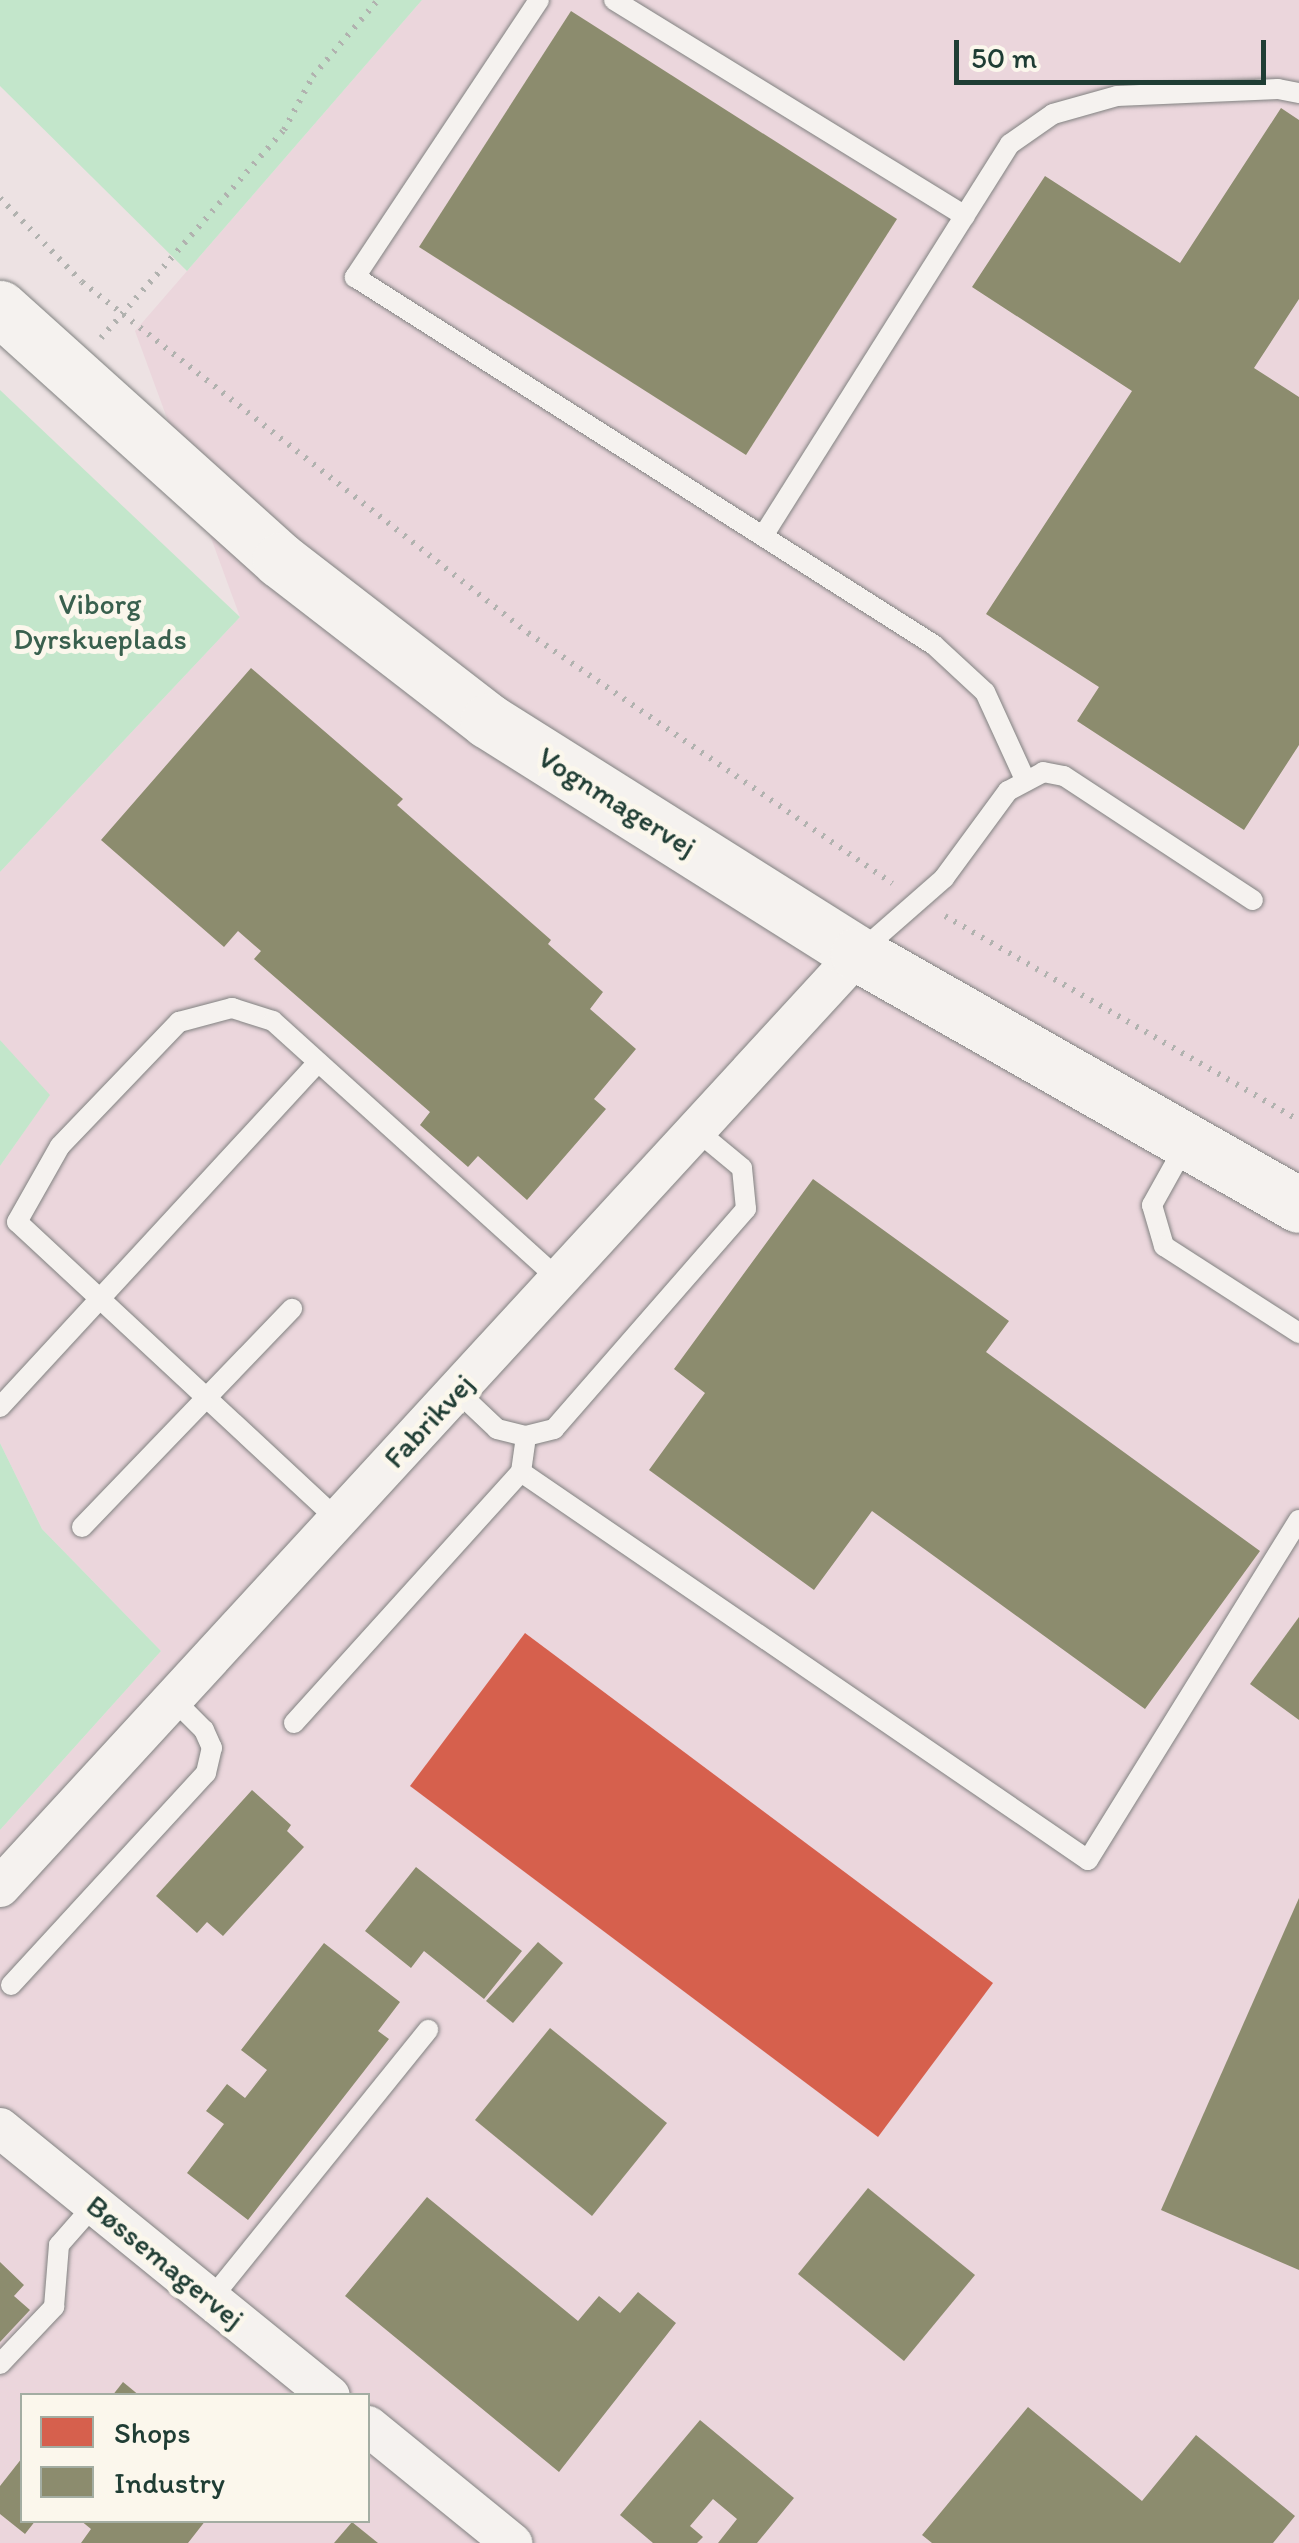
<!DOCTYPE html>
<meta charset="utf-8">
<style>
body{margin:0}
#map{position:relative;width:1299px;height:2543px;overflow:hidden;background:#ede2e3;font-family:Itim,sans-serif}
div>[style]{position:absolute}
.built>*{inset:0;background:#ebd6dc}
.green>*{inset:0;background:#c3e6cb}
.shops>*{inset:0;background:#d6604d}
.industry>*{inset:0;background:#8c8c6e}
.path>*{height:6px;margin-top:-3px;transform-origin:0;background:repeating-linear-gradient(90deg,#b1b2af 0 2.5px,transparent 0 10.5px)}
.roads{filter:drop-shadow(0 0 2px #818281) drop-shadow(0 0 2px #818281)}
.lane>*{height:20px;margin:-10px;padding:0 10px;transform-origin:10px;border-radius:10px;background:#f5f2ef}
.street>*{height:40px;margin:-20px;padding:0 20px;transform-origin:20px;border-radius:20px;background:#f5f2ef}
.secondary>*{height:55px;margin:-27.5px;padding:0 27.5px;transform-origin:27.5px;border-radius:27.5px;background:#f5f2ef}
span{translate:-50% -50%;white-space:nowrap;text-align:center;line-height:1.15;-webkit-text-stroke:10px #fbf7ec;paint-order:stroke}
.park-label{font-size:30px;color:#39604e}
.street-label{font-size:30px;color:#1f3d34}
.legend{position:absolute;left:20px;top:2393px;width:350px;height:130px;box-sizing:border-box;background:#fbf7ec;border:2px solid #a3ada2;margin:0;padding:12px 18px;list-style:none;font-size:30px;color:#1f3d34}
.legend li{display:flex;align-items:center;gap:20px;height:50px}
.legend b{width:50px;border:2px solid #a3ada2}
.scale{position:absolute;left:954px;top:40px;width:312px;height:45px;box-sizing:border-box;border:5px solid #1f3d34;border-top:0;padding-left:12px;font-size:30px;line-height:35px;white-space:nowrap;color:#1f3d34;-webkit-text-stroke:8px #fbf7ec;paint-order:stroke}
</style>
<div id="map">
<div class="built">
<div style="clip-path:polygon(evenodd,422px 0,1299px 0,1299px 2543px,0 2543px,0 1830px,161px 1651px,42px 1529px,0 1443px,0 1166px,49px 1096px,0 1040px,0 872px,240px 617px,135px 331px,422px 0,22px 2396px,368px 2396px,368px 2520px,22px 2520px,22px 2396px)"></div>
</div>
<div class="green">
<div style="clip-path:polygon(0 0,422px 0,187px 271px,0 86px)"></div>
<div style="clip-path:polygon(0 390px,240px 617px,0 872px)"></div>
<div style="clip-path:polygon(0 1040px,50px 1095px,0 1166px)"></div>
<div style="clip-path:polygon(0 1443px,42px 1529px,161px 1651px,0 1830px)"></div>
</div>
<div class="shops">
<div style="clip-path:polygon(525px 1633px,993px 1983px,878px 2137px,410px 1786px)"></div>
</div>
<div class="industry">
<div style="clip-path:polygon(571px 11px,897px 219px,746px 455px,419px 247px)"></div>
<div style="clip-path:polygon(1281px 108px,1299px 120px,1299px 299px,1254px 368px,1299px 397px,1299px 745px,1244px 830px,1077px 721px,1099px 687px,986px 614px,1132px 391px,972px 287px,1045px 176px,1180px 263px)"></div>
<div style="clip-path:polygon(251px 668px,403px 799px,397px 805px,551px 940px,548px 944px,603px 992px,590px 1009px,636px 1049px,594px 1099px,606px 1109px,527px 1200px,478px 1156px,468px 1167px,420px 1125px,430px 1112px,254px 959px,261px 951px,238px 931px,224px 947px,101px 840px)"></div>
<div style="clip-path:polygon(813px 1179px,1009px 1321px,986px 1352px,1260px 1551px,1145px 1709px,872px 1511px,814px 1590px,649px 1470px,705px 1393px,674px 1369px)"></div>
<div style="clip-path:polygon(1299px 1617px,1299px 1720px,1250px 1684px)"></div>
<div style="clip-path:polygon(252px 1790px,291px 1825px,287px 1831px,304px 1847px,223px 1936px,207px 1922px,197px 1933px,156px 1896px)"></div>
<div style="clip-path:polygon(416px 1867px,522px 1951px,484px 1999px,424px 1951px,411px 1968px,365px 1931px)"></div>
<div style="clip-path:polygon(1299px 1898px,1299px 2270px,1161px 2210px)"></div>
<div style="clip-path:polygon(538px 1942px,563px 1963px,513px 2023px,486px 2001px)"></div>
<div style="clip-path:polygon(324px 1943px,400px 2002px,378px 2031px,389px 2039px,248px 2220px,187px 2173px,224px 2124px,206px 2111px,227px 2084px,245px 2098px,267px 2070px,241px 2050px)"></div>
<div style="clip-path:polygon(550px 2028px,667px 2123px,592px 2216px,475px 2120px)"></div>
<div style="clip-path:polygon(868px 2188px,975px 2275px,904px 2361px,798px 2274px)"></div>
<div style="clip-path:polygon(427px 2197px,578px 2321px,599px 2296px,620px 2313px,638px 2292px,676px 2323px,559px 2472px,345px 2296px)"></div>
<div style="clip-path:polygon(0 2262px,24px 2285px,14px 2296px,30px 2310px,0 2342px)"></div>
<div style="clip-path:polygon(123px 2382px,140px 2396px,112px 2396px)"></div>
<div style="clip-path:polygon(1028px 2407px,1142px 2501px,1196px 2435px,1295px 2516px,1273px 2543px,932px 2543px,922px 2535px)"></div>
<div style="clip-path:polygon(700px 2420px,794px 2498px,757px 2543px,718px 2543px,737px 2519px,713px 2499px,690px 2526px,703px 2537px,697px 2543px,653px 2543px,620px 2515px)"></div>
<div style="clip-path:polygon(22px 2458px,22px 2520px,36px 2520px,25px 2534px,0 2514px,0 2486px)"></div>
<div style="clip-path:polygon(80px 2520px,206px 2520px,188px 2543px,81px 2543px,91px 2529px)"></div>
<div style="clip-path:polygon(352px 2522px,378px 2543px,334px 2543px)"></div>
</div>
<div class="path">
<div style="left:0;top:198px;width:117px;rotate:45.7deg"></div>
<div style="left:82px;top:282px;width:568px;rotate:38.2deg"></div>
<div style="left:528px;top:633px;width:442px;rotate:34.5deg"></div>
<div style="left:101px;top:338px;width:277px;rotate:-48.7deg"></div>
<div style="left:284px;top:130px;width:61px;rotate:-61.8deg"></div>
<div style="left:313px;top:76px;width:100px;rotate:-49.5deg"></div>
<div style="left:945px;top:916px;width:409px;rotate:30deg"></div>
</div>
<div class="roads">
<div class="lane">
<div style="left:539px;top:0;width:333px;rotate:123.6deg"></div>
<div style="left:355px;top:277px;width:686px;rotate:32.44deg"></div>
<div style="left:934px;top:645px;width:69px;rotate:42.7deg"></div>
<div style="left:985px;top:692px;width:94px;rotate:65.4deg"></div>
<div style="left:614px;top:0;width:412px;rotate:31.6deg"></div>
<div style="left:763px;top:536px;width:463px;rotate:-57.8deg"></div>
<div style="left:1010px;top:144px;width:52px;rotate:-34.9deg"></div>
<div style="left:1053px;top:114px;width:66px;rotate:-15.7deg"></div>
<div style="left:1117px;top:96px;width:161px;rotate:-2.5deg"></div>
<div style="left:1278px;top:89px;width:21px;rotate:11deg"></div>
<div style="left:861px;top:951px;width:111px;rotate:-41.3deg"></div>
<div style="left:944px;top:878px;width:108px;rotate:-53.7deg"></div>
<div style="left:1008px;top:791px;width:40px;rotate:-28deg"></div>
<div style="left:1043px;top:772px;width:21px;rotate:11deg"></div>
<div style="left:1064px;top:776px;width:226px;rotate:33.3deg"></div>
<div style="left:1186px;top:1144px;width:70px;rotate:119.1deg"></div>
<div style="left:1152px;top:1205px;width:43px;rotate:73.7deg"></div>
<div style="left:1164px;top:1246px;width:161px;rotate:32.8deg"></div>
<div style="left:457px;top:1391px;width:55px;rotate:43.5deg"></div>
<div style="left:497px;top:1429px;width:30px;rotate:14deg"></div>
<div style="left:526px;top:1436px;width:29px;rotate:-14deg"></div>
<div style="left:554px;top:1429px;width:292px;rotate:-48.9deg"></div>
<div style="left:746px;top:1209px;width:41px;rotate:-95.6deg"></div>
<div style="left:742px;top:1168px;width:60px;rotate:-140.4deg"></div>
<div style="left:0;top:1407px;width:469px;rotate:-47.3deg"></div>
<div style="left:521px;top:1472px;width:687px;rotate:34.38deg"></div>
<div style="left:1088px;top:1860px;width:400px;rotate:-58.2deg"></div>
<div style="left:338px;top:1520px;width:438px;rotate:-137.1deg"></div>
<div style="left:17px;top:1222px;width:87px;rotate:-60.5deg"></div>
<div style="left:60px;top:1146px;width:172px;rotate:-46.2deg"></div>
<div style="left:179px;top:1022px;width:55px;rotate:-14.8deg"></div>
<div style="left:232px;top:1008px;width:43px;rotate:17.6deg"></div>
<div style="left:273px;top:1021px;width:385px;rotate:42.1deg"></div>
<div style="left:82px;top:1527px;width:303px;rotate:-46.1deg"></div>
<div style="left:294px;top:1723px;width:338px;rotate:-47.9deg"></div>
<div style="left:521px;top:1472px;width:36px;rotate:-82deg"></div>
<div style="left:11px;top:1985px;width:288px;rotate:-47.4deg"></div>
<div style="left:206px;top:1773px;width:26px;rotate:-77deg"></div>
<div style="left:212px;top:1748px;width:20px;rotate:-114deg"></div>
<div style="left:204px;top:1730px;width:44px;rotate:-135deg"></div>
<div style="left:211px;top:2299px;width:346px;rotate:-51.1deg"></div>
<div style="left:0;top:2364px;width:79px;rotate:-46.5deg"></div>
<div style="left:54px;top:2307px;width:62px;rotate:-85.4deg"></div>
<div style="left:59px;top:2245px;width:55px;rotate:-48.7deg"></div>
</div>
<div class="street">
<div style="left:0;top:1887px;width:1268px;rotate:-47.4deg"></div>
<div style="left:0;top:2128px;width:425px;rotate:39.1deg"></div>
<div style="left:368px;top:2426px;width:186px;rotate:39.1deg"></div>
</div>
<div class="secondary">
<div style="left:0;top:308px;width:377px;rotate:42deg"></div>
<div style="left:280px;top:560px;width:263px;rotate:37.7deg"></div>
<div style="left:488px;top:721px;width:437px;rotate:32.2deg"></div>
<div style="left:858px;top:954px;width:507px;rotate:29.65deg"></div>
</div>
</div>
<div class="park-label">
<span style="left:100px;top:621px">Viborg<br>Dyrskueplads</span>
</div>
<div class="street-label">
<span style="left:617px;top:802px;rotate:32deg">Vognmagervej</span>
<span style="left:429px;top:1421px;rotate:-47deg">Fabrikvej</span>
<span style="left:165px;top:2262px;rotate:39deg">Bøssemagervej</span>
</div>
<ul class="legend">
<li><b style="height:28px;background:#d6604d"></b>Shops</li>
<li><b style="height:28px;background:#8c8c6e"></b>Industry</li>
</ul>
<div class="scale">50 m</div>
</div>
